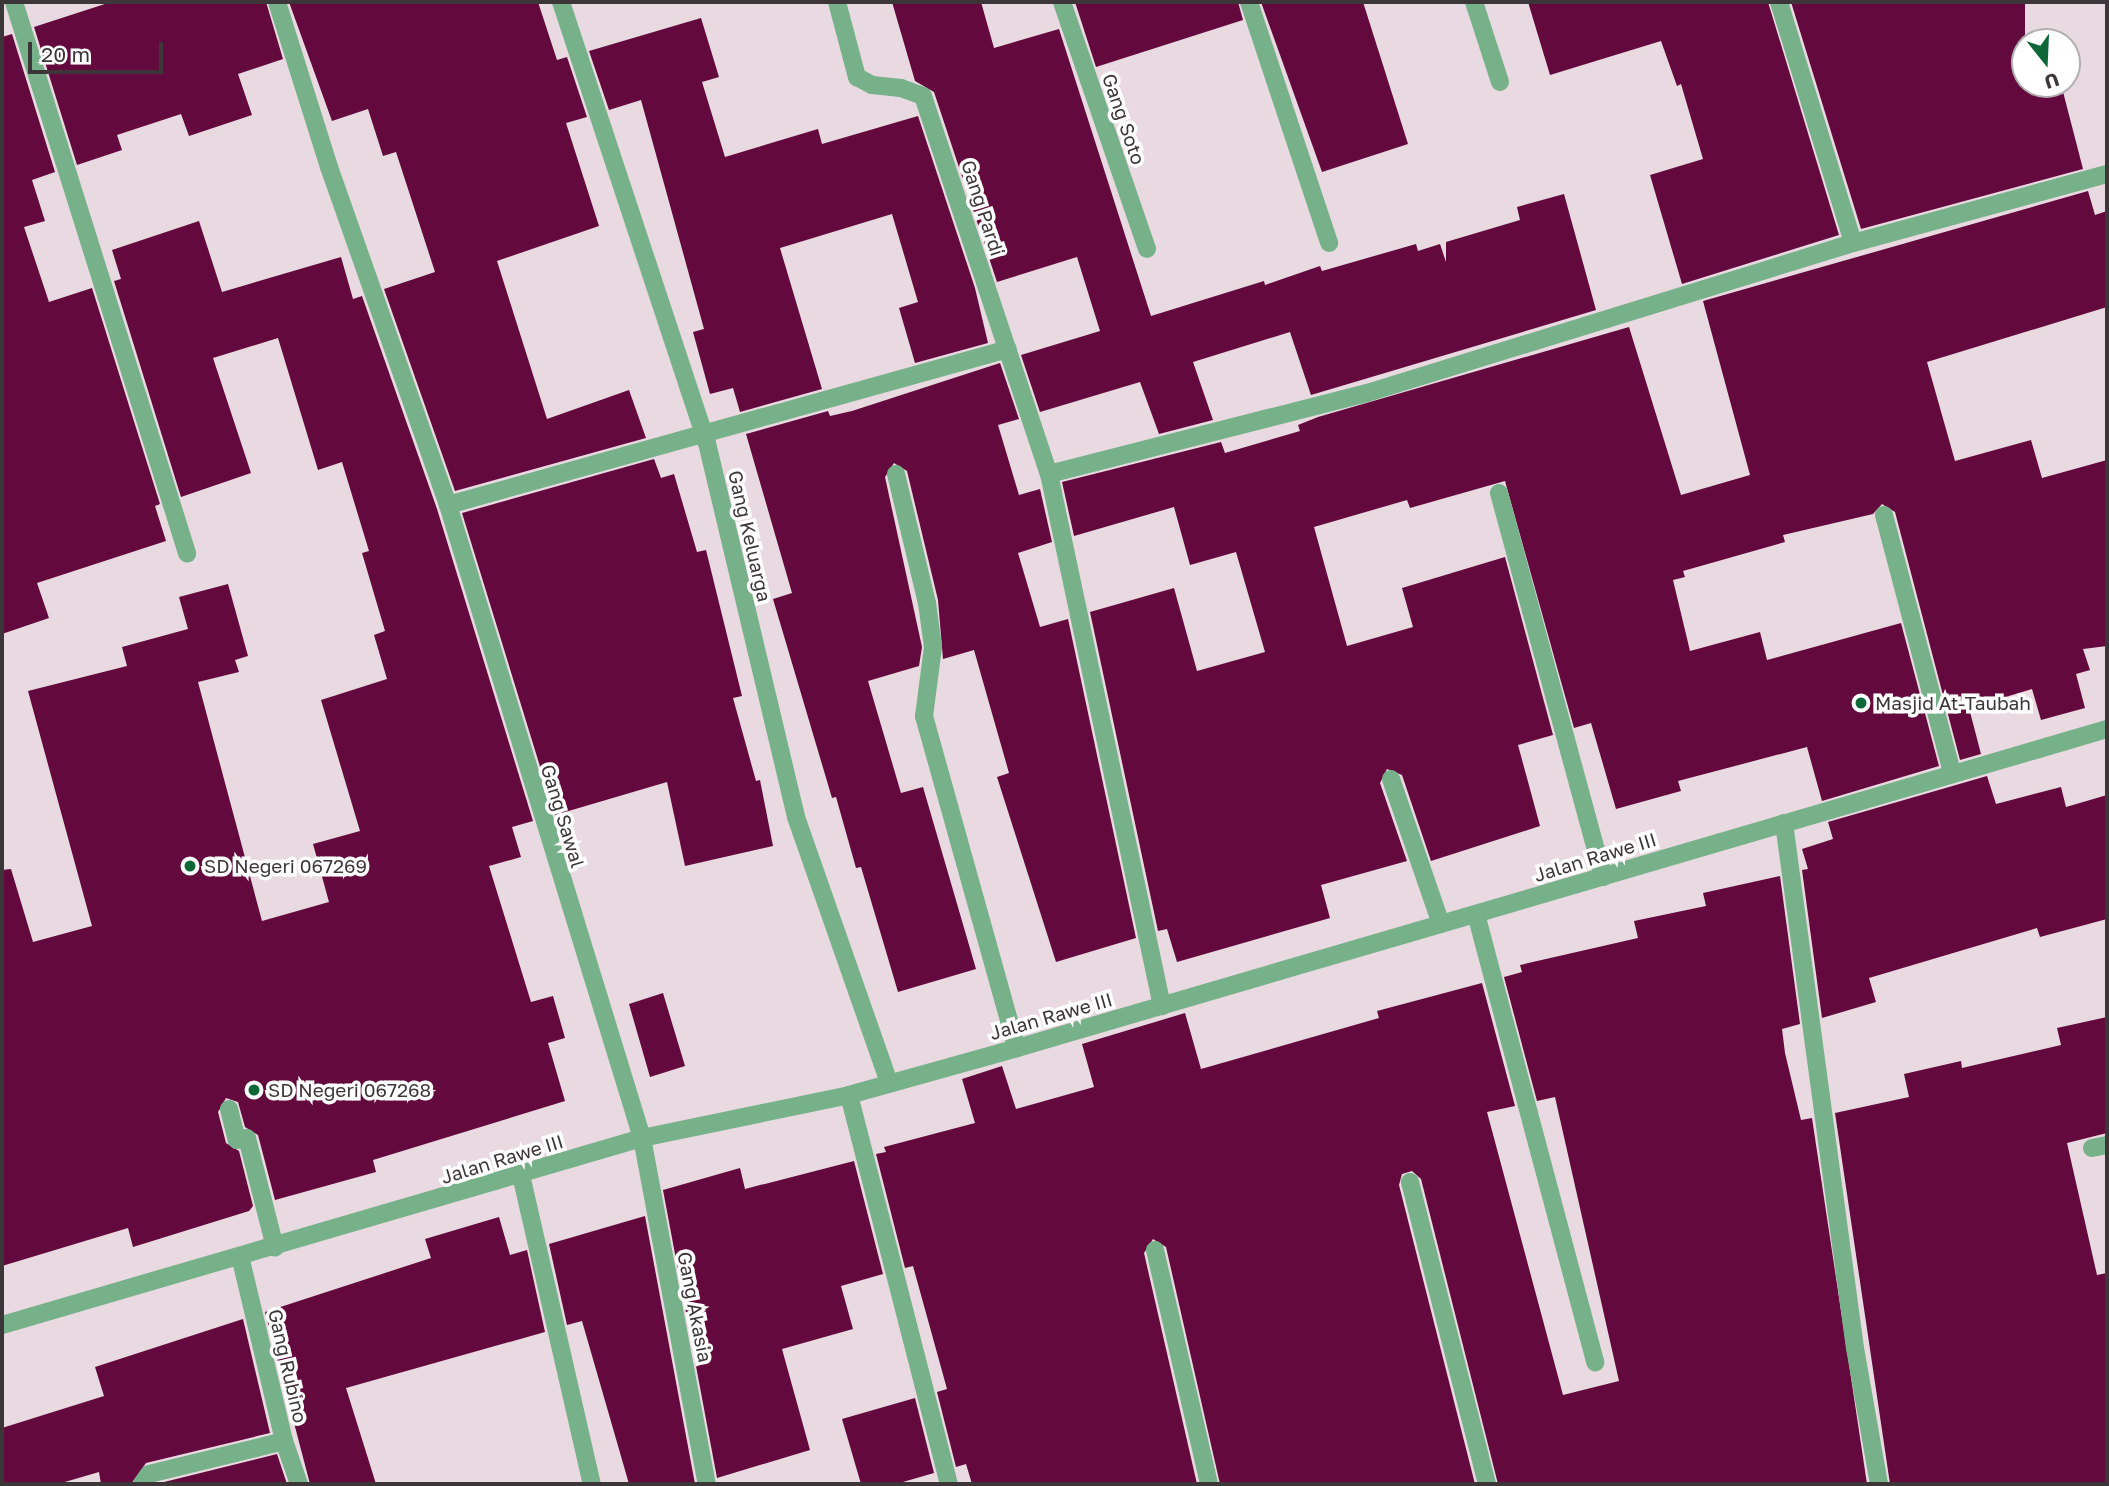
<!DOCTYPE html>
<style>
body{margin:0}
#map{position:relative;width:2109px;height:1486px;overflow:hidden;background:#e9d9e0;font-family:"Golos Text",sans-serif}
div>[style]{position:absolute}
.building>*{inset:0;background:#63093e}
.minor>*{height:18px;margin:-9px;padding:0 9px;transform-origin:9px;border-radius:9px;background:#76b189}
.dots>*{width:19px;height:19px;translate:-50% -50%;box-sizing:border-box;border:4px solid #fff;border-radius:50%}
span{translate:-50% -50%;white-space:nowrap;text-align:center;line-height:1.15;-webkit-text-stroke:7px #fff;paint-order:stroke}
.street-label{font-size:19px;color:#3c3638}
.poi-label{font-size:19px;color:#3c3638}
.left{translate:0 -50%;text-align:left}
.frame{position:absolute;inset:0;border:4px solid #3c3638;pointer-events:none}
.north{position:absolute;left:2011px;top:28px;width:70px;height:70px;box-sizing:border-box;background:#fff;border:2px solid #b1afaf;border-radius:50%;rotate:162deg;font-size:19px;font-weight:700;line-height:28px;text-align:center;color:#3c3638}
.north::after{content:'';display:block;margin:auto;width:24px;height:32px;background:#0e6739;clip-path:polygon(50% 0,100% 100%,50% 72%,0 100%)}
.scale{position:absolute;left:28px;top:42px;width:135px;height:32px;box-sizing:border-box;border:4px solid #3c3638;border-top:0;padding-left:9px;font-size:21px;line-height:24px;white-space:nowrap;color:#3c3638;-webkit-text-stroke:5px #fff;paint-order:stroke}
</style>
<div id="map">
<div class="building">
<div style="clip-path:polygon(111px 2px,266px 2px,283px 59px,238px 74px,252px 115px,189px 136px,181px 114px,117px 135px,122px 150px,77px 165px,34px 27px)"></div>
<div style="clip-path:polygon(289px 2px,538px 2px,557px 60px,567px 57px,587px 117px,566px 123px,599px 226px,497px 261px,547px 419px,629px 390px,646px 438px,455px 491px,384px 289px,435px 272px,396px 152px,383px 156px,368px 109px,332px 121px)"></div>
<div style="clip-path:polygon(892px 2px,981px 2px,994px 48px,1059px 29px,1151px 316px,1264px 281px,1265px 285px,1320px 266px,1322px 271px,1416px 244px,1418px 251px,1440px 244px,1446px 262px,1446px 242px,1520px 220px,1517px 207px,1564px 194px,1596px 310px,1311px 395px,1290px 332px,1193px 362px,1213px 420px,1159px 434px,1140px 382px,1040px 412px,1021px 355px,1100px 331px,1077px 257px,997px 282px,934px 92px,915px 81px)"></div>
<div style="clip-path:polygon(1075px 2px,1238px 2px,1243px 20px,1096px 67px)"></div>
<div style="clip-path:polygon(1261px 2px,1363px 2px,1408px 144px,1322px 172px)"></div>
<div style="clip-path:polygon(1528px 2px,1768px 2px,1839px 235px,1682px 284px,1650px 175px,1703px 159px,1681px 84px,1677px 86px,1661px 41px,1550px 75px)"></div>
<div style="clip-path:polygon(1791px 2px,2025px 2px,2025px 84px,2061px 84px,2083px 169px,1861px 229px)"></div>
<div style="clip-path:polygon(701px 18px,719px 77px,702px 82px,725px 157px,818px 129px,822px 144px,918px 116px,975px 288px,988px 343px,915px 363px,899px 308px,918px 302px,892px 214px,780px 248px,822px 389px,740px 412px,733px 388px,710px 394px,693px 332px,704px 329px,641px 100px,609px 110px,589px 51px)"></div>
<div style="clip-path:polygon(12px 34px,55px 172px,32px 180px,45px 221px,24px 227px,49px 302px,92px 288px,160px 504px,155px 506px,166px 541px,37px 583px,49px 618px,2px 634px,2px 37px)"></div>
<div style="clip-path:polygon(2088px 191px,2095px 215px,2107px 211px,2107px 307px,1927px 362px,1955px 461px,2031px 440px,2042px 478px,2107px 460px,2107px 646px,2083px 649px,2090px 670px,2076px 674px,2085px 708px,2041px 720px,2032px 689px,1969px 708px,1981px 754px,1960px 760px,1895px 512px,1882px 504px,1873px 514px,1783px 535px,1785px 542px,1683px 571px,1685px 577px,1673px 580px,1690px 651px,1760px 632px,1767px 660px,1901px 623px,1939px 766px,1822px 801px,1807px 747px,1678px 781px,1681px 791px,1616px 809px,1591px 723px,1574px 728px,1505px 481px,1410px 508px,1407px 500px,1314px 527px,1347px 646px,1413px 627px,1402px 588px,1505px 557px,1553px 735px,1518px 745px,1540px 826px,1431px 861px,1402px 775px,1387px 769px,1380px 783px,1407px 861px,1321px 885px,1330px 918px,1177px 962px,1167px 929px,1158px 931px,1090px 612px,1174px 588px,1197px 671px,1265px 652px,1236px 552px,1190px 565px,1174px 507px,1074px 536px,1062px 482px,1221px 442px,1225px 453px,1300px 431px,1298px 425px,1318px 417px,1629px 327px,1681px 495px,1750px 475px,1703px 301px)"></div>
<div style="clip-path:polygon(199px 221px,222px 292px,341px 257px,353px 299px,362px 296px,437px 509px,533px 821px,512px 827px,521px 857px,489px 866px,531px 1002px,553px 996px,565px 1038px,548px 1043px,565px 1101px,373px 1160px,376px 1172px,275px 1200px,258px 1135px,245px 1127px,238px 1102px,226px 1098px,218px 1112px,226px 1143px,239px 1151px,253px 1206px,249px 1211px,133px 1247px,128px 1228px,2px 1266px,2px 870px,11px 869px,33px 942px,92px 926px,28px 691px,127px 666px,122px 647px,188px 629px,179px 597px,228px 584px,248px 656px,235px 660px,239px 672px,198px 682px,262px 921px,329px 902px,313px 844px,360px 831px,321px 700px,387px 679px,374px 635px,385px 631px,362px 553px,369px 551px,342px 462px,318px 470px,278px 338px,213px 358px,251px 473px,181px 497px,114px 281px,121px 279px,112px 250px)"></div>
<div style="clip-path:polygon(1000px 363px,1019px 419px,998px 425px,1019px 495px,1040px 489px,1052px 542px,1018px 553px,1040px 627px,1068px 619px,1136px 938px,1056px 962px,997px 777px,1009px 773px,974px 650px,943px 659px,938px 600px,907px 471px,894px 463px,885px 477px,922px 647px,919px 666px,868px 681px,901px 793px,923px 787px,976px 969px,898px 992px,861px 867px,856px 868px,836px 797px,832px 798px,773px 599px,792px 593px,746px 434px,828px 411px,830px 416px,852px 411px)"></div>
<div style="clip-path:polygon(654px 459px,661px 478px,674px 474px,697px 552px,706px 550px,742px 696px,733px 698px,756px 781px,760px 780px,773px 846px,685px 866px,667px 782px,555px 815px,462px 513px)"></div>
<div style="clip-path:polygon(1987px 776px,1996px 804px,2061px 787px,2066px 807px,2107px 795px,2107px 919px,2040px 937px,2037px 928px,1869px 978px,1876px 1002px,1822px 1018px,1802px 870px,1808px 869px,1802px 849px,1833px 839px,1828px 822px)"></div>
<div style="clip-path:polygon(1780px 876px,1800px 1024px,1782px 1029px,1785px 1053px,1801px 1120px,1812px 1118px,1867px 1484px,1498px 1484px,1421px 1179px,1412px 1171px,1402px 1174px,1399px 1185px,1475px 1484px,1220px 1484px,1166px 1247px,1153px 1239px,1144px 1253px,1197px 1484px,972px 1484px,966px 1464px,956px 1467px,937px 1392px,947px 1389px,913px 1266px,905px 1268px,876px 1154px,886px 1152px,884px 1147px,975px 1123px,962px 1079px,1002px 1066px,1016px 1109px,1094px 1087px,1082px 1044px,1185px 1013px,1201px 1069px,1379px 1018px,1377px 1011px,1482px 983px,1515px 1106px,1487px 1112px,1563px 1395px,1619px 1381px,1555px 1097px,1537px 1101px,1504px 977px,1522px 972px,1520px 965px,1638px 938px,1634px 921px,1706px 906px,1703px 893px)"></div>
<div style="clip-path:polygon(663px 993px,685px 1066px,650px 1077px,629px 1004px)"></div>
<div style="clip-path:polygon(2107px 1017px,2107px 1133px,2067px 1143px,2097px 1275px,2107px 1273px,2107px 1484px,1890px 1484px,1835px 1113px,1909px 1097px,1904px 1074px,1961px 1061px,1962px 1068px,2061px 1045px,2057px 1028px)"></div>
<div style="clip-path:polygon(854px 1161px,883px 1274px,841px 1286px,853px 1329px,782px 1349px,810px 1450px,717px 1478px,663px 1190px,740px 1168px,745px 1189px)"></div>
<div style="clip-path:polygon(645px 1216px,695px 1484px,629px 1484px,582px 1321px,567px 1325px,549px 1244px)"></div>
<div style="clip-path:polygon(499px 1217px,510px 1255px,527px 1250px,545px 1332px,346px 1388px,376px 1484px,310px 1484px,265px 1312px,431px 1258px,425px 1239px)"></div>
<div style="clip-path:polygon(243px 1319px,270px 1433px,146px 1463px,131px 1484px,101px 1484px,99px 1472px,58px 1484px,2px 1484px,2px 1428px,104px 1396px,95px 1367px)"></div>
<div style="clip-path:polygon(915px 1398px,934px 1473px,896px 1484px,861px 1484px,842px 1419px)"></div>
<div style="clip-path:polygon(277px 1454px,287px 1484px,156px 1484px)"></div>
</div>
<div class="minor">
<div style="left:14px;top:2px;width:578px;rotate:72.57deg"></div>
<div style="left:277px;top:2px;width:173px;rotate:72.5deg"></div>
<div style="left:329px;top:167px;width:358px;rotate:70.6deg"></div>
<div style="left:448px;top:505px;width:662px;rotate:72.96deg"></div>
<div style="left:642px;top:1138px;width:352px;rotate:79.4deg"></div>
<div style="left:561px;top:2px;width:465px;rotate:71.7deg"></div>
<div style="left:707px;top:443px;width:384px;rotate:76.6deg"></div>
<div style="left:796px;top:817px;width:281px;rotate:70.7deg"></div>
<div style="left:837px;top:2px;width:78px;rotate:75.1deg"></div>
<div style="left:857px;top:77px;width:17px;rotate:28deg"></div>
<div style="left:872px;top:85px;width:29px;rotate:6deg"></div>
<div style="left:901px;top:88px;width:23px;rotate:20deg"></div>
<div style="left:923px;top:96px;width:398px;rotate:71.6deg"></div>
<div style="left:1049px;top:474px;width:544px;rotate:78.01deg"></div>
<div style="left:1062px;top:2px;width:261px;rotate:71deg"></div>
<div style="left:1249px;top:2px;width:254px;rotate:71.6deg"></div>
<div style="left:1474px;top:2px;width:84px;rotate:72deg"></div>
<div style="left:1779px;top:2px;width:252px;rotate:72.9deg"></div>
<div style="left:896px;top:474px;width:133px;rotate:76.5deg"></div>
<div style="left:927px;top:603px;width:44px;rotate:82.2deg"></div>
<div style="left:933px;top:647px;width:70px;rotate:97.4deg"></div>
<div style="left:924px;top:716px;width:345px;rotate:74.4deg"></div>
<div style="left:1049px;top:474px;width:328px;rotate:-14.3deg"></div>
<div style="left:1367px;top:393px;width:509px;rotate:-17.15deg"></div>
<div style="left:1853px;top:243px;width:263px;rotate:-15.2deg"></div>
<div style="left:1499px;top:493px;width:398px;rotate:74.8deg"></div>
<div style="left:448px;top:505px;width:581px;rotate:-15.57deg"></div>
<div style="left:1884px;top:515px;width:267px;rotate:75.2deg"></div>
<div style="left:1391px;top:779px;width:153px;rotate:71deg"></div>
<div style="left:1784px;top:823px;width:530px;rotate:82.3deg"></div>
<div style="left:1855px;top:1348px;width:138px;rotate:80deg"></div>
<div style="left:1476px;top:914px;width:464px;rotate:75.1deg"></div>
<div style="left:849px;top:1095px;width:402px;rotate:75.6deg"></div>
<div style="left:229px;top:1109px;width:32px;rotate:76deg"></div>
<div style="left:237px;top:1140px;width:10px;rotate:-11deg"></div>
<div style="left:247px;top:1138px;width:113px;rotate:75.6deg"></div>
<div style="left:2092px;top:1148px;width:15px;rotate:-11deg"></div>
<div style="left:521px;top:1175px;width:317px;rotate:77.1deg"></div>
<div style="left:1410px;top:1182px;width:312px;rotate:75.7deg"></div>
<div style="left:1155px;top:1250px;width:240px;rotate:77deg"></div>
<div style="left:240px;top:1256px;width:190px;rotate:76.6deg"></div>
<div style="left:284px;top:1441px;width:46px;rotate:70.8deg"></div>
<div style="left:2px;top:1325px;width:667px;rotate:-16.29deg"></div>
<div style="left:642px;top:1138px;width:211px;rotate:-11.7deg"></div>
<div style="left:849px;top:1095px;width:174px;rotate:-15.6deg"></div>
<div style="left:1017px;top:1048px;width:1136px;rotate:-16.31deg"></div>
<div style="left:142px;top:1484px;width:12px;rotate:-55deg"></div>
<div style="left:149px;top:1474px;width:139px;rotate:-13.7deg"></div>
</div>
<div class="dots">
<div style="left:1861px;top:703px;background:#0e6739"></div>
<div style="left:190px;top:866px;background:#0e6739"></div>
<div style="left:254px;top:1090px;background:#0e6739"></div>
</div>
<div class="street-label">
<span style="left:1124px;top:119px;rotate:71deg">Gang Soto</span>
<span style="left:983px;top:208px;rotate:72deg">Gang Pardi</span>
<span style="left:750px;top:536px;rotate:77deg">Gang Keluarga</span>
<span style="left:563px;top:816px;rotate:73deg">Gang Sawal</span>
<span style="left:1595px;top:857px;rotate:-17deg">Jalan Rawe III</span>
<span style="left:1051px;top:1016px;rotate:-16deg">Jalan Rawe III</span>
<span style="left:502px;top:1159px;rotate:-17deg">Jalan Rawe III</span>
<span style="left:695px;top:1307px;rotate:79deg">Gang Akasia</span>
<span style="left:288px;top:1366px;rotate:77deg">Gang Rubino</span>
</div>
<div class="poi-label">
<span class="left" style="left:1875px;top:703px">Masjid At-Taubah</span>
<span class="left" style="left:204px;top:866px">SD Negeri 067269</span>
<span class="left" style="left:268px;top:1090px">SD Negeri 067268</span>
</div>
<div class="frame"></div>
<div class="north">U</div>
<div class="scale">20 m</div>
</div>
